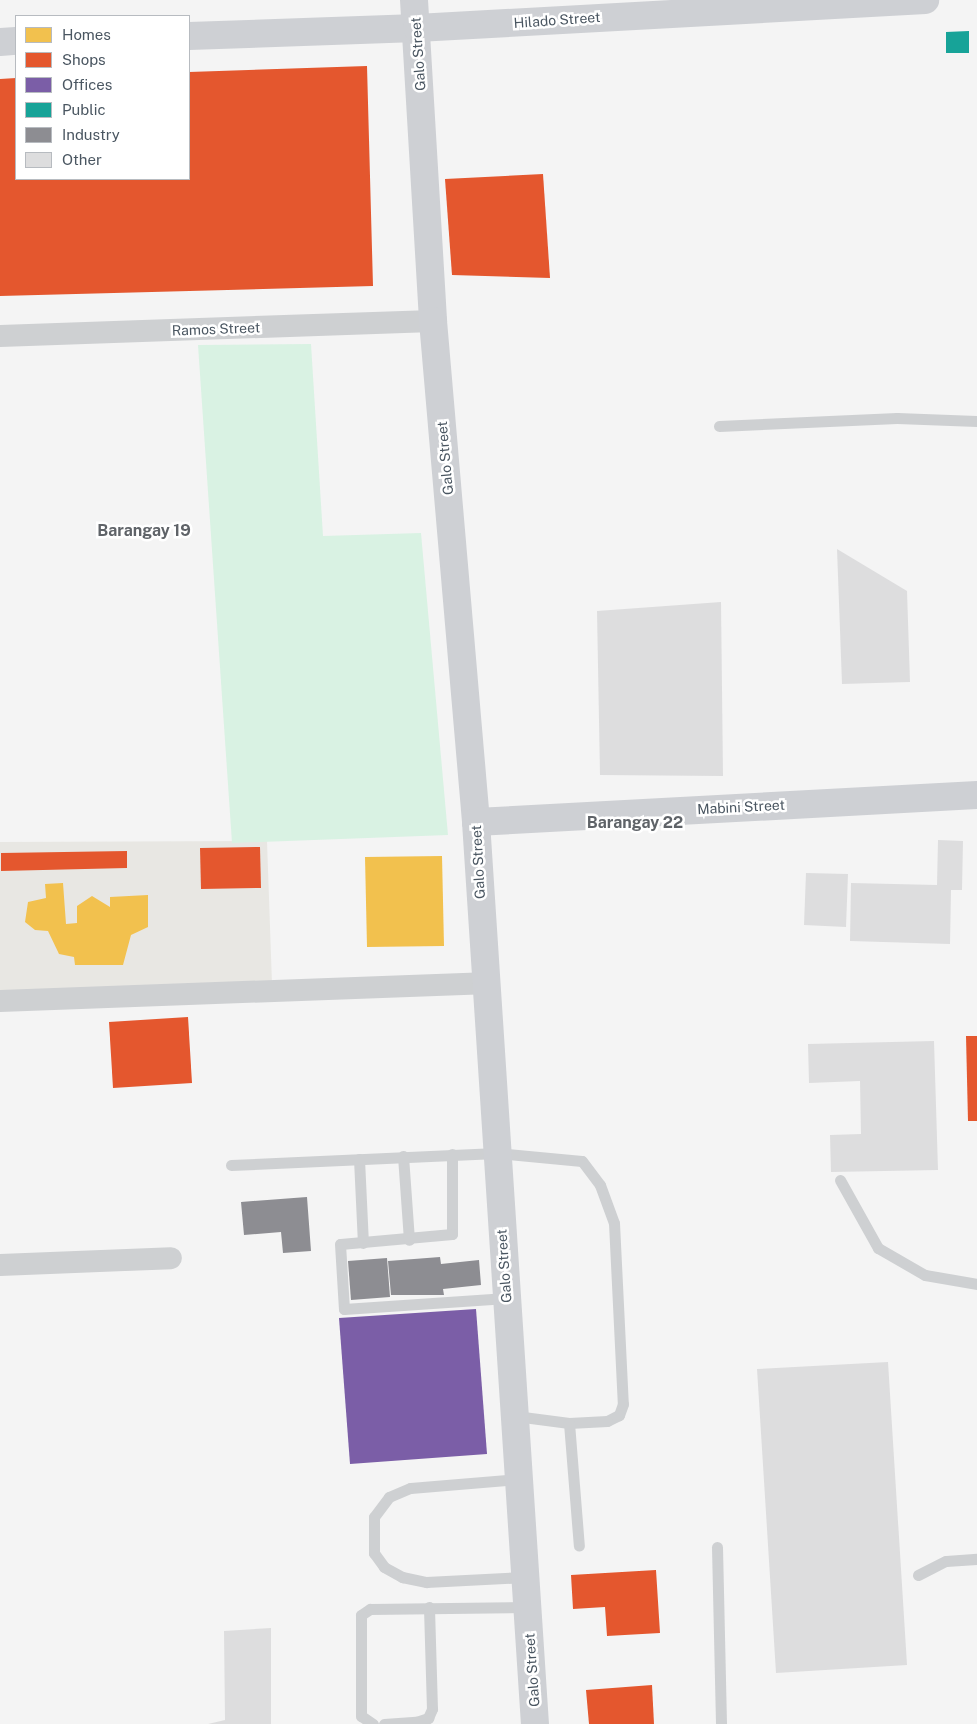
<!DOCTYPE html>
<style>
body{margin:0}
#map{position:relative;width:977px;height:1724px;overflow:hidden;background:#f4f4f4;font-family:"Public Sans",sans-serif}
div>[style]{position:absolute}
.commercial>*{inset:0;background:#e8e7e3}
.green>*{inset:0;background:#d9f2e3}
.homes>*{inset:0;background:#f2c14e}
.shops>*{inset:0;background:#e4572e}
.offices>*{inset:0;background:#7b5ea7}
.public>*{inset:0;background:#17a398}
.industry>*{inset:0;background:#8d8d92}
.building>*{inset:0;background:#ddddde}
.lane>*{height:11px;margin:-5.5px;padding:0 5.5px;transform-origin:5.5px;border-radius:5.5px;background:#ced0d2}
.street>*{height:22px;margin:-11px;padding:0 11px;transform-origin:11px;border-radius:11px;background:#ced0d2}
.secondary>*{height:28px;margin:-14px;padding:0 14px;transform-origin:14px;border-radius:14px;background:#ced0d4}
span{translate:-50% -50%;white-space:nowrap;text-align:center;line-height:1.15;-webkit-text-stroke:5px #fff;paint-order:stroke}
.street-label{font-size:14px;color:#4a5661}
.quarter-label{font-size:16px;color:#5f6368;font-weight:700}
.legend{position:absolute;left:15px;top:15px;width:175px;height:165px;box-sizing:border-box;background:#fff;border:1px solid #b7bbc0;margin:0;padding:6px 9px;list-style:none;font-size:15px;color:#4a5661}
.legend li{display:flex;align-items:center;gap:10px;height:25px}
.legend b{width:25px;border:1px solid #b7bbc0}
</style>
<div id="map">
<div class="commercial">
<div style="clip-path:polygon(267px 841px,272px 984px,0 993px,0 842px)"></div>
</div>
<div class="green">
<div style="clip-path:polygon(311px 344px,323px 536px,421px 533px,448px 835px,232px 843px,198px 345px)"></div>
</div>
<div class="homes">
<div style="clip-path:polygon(442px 856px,444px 946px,367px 947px,365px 857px)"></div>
<div style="clip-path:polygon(63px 883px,66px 924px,77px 923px,77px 906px,92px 896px,110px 907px,110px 897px,148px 895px,148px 927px,131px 935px,123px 965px,75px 965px,74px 957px,59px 954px,48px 931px,35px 930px,25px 922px,28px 902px,46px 898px,45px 884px)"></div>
</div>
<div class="shops">
<div style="clip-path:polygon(367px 66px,373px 286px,0 296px,0 79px,16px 78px,16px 179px,189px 179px,189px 72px)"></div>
<div style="clip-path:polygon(543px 174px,550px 278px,452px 275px,445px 179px)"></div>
<div style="clip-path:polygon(260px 847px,261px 888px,201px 889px,200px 848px)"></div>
<div style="clip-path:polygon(127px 851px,127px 868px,1px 871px,1px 853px)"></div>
<div style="clip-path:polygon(188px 1017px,192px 1083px,113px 1088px,109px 1022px)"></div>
<div style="clip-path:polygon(966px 1036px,977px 1036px,977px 1121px,968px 1121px)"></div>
<div style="clip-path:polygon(656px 1570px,660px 1633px,607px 1636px,605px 1607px,573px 1609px,571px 1575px)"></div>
<div style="clip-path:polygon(652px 1685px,654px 1724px,589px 1724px,586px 1690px)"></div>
</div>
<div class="offices">
<div style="clip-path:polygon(476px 1309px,487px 1454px,350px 1464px,339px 1318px)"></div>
</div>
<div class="public">
<div style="clip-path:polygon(969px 31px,969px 53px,946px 53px,946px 32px)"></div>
</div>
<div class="industry">
<div style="clip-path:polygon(307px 1197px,311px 1251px,283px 1253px,281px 1232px,244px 1235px,241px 1202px)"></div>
<div style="clip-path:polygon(440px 1257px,441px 1264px,479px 1260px,481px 1285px,443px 1289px,444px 1295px,391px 1295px,388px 1261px)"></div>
<div style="clip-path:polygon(387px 1258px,390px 1297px,351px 1300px,348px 1261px)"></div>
</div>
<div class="building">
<div style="clip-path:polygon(837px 549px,907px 591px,910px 682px,842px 684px)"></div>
<div style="clip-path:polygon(721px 602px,723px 776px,600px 775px,597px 611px)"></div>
<div style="clip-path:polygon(938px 840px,963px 841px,962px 890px,951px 890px,950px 944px,850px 941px,851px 883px,937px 885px)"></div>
<div style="clip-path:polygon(806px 873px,848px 874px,846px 927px,804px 925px)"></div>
<div style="clip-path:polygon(934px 1041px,938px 1170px,831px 1172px,830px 1135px,861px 1134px,860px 1081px,809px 1083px,808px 1044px)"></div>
<div style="clip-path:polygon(888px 1362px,907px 1665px,776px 1673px,757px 1369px)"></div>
<div style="clip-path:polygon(271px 1628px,271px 1724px,208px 1724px,225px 1720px,224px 1631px)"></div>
</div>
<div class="lane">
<div style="left:719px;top:426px;width:178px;rotate:-2.6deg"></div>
<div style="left:897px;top:418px;width:80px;rotate:2.1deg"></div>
<div style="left:452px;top:1154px;width:80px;rotate:90deg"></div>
<div style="left:452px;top:1234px;width:112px;rotate:174.9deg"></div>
<div style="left:340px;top:1244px;width:65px;rotate:86.5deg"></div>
<div style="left:344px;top:1309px;width:163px;rotate:-3.9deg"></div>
<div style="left:403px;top:1156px;width:84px;rotate:85.9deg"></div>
<div style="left:359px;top:1159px;width:84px;rotate:87.3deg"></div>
<div style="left:231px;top:1165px;width:266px;rotate:-2.6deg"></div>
<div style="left:497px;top:1153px;width:85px;rotate:5.4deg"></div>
<div style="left:582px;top:1161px;width:30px;rotate:53deg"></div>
<div style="left:600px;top:1185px;width:40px;rotate:69.8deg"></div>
<div style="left:614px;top:1223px;width:181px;rotate:87.2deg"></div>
<div style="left:623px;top:1404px;width:12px;rotate:110deg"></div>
<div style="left:619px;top:1415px;width:13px;rotate:153deg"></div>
<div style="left:607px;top:1421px;width:38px;rotate:177deg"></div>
<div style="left:569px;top:1423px;width:54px;rotate:-172.6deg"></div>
<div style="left:840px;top:1180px;width:78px;rotate:60.8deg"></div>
<div style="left:878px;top:1248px;width:54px;rotate:29.9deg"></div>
<div style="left:925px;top:1275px;width:53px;rotate:9.8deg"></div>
<div style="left:569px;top:1423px;width:123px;rotate:85.4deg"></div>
<div style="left:519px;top:1479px;width:109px;rotate:175.3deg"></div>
<div style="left:410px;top:1488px;width:23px;rotate:157deg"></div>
<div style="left:389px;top:1497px;width:25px;rotate:127deg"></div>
<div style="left:374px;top:1517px;width:36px;rotate:90deg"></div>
<div style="left:374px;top:1553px;width:17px;rotate:54deg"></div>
<div style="left:384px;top:1567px;width:21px;rotate:29deg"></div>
<div style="left:402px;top:1577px;width:25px;rotate:12deg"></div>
<div style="left:426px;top:1582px;width:99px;rotate:-2.9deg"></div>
<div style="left:717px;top:1547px;width:177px;rotate:88.7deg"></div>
<div style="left:918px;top:1575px;width:31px;rotate:-27deg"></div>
<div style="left:946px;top:1561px;width:31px;rotate:-4deg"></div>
<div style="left:373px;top:1724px;width:14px;rotate:-146deg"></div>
<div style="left:361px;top:1716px;width:101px;rotate:-90deg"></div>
<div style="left:361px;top:1615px;width:11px;rotate:-34deg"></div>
<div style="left:370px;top:1609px;width:157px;rotate:-0.7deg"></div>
<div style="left:384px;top:1724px;width:32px;rotate:-4deg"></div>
<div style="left:416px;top:1722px;width:13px;rotate:-18deg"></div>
<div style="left:428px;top:1718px;width:10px;rotate:-66deg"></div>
<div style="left:432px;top:1709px;width:102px;rotate:-91.7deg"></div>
</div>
<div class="street">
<div style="left:0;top:336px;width:433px;rotate:-2deg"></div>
<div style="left:0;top:1001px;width:484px;rotate:-2.1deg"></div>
<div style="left:0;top:1265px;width:171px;rotate:-2.3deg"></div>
</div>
<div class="secondary">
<div style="left:414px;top:0;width:322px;rotate:86.6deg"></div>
<div style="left:433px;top:321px;width:503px;rotate:85.09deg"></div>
<div style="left:476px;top:822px;width:904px;rotate:86.26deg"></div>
<div style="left:189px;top:36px;width:228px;rotate:-2deg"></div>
<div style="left:417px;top:28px;width:509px;rotate:-3.15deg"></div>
<div style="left:0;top:42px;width:16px;rotate:-4deg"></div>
<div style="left:476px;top:822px;width:502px;rotate:-3.08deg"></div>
</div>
<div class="street-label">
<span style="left:557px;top:20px;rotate:-4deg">Hilado Street</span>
<span style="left:418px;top:54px;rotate:-94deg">Galo Street</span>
<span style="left:216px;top:329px;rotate:-2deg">Ramos Street</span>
<span style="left:445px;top:458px;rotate:-95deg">Galo Street</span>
<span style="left:741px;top:807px;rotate:-3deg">Mabini Street</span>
<span style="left:478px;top:862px;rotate:-93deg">Galo Street</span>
<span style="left:504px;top:1266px;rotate:-94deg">Galo Street</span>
<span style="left:532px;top:1670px;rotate:-94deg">Galo Street</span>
</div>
<div class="quarter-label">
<span style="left:144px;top:531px">Barangay 19</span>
<span style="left:635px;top:823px">Barangay 22</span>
</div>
<ul class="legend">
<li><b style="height:14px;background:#f2c14e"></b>Homes</li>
<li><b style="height:14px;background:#e4572e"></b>Shops</li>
<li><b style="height:14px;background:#7b5ea7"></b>Offices</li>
<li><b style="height:14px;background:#17a398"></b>Public</li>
<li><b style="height:14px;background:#8d8d92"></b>Industry</li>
<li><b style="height:14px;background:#ddddde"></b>Other</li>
</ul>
</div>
